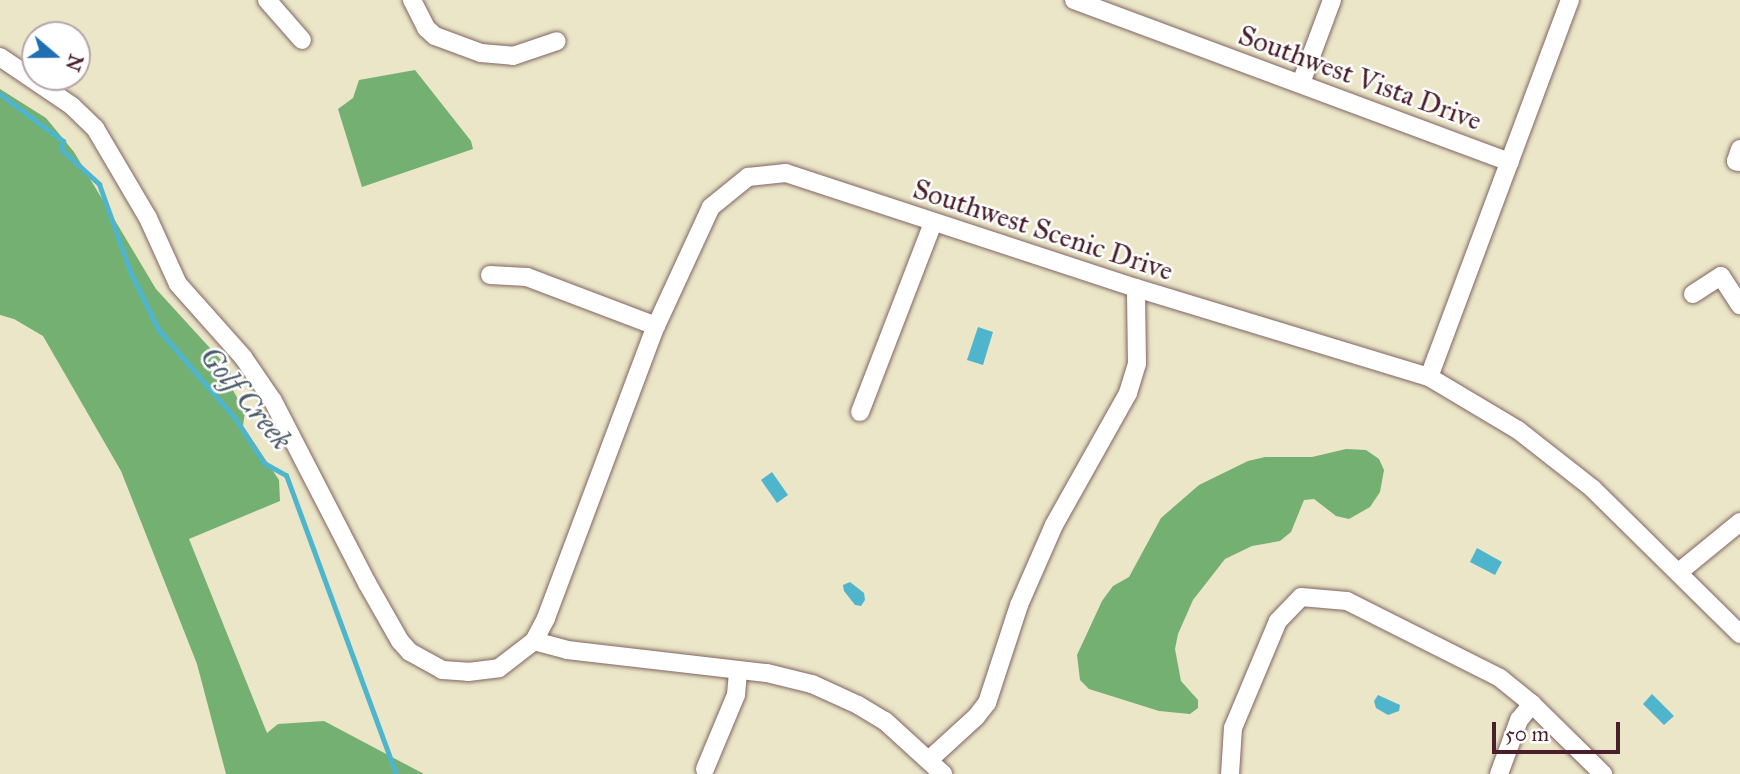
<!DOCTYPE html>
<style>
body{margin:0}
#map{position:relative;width:1740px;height:774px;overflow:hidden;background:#ebe6c8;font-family:"IM FELL Great Primer",serif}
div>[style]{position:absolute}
.forest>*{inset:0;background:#74b071}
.water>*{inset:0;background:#4eb5cc}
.stream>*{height:5px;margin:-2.5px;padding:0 2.5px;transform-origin:2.5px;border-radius:2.5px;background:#4eb5cc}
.roads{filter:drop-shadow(0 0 2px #826562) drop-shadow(0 0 2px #826562)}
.street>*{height:18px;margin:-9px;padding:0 9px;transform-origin:9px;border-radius:9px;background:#fff}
span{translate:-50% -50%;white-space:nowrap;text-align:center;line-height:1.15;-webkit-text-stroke:5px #fff;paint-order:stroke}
.street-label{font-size:28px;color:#4a1f2b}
.water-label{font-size:30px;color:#4c5b6b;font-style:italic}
.north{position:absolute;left:21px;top:21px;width:70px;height:70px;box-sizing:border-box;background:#fff;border:2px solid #b7a5aa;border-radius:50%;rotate:110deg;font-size:19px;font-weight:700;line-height:28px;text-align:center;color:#4a1f2b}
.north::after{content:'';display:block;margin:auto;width:24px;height:32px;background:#1f6fb2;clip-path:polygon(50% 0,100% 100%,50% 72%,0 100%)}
.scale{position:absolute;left:1492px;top:722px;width:128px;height:32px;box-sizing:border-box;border:4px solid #4a1f2b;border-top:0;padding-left:9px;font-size:21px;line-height:24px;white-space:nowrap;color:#4a1f2b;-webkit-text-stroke:5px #fff;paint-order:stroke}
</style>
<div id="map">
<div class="forest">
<div style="clip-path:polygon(415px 70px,471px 141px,473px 149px,362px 187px,338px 109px,353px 98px,359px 80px)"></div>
<div style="clip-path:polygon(0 89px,46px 118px,74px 152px,156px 289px,231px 371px,229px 383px,245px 412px,243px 426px,279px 480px,280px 501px,189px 539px,267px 733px,278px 724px,324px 721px,424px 774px,226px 774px,197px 664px,121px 471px,43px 336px,14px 319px,0 315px)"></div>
<div style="clip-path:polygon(1346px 449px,1366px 450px,1379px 459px,1384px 470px,1380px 492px,1370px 507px,1349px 519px,1336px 516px,1314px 499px,1304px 500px,1291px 532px,1280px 541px,1252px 546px,1225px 559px,1193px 600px,1178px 634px,1175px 649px,1181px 681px,1198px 700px,1198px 708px,1190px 714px,1159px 711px,1089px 689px,1080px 680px,1077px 655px,1102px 601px,1113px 586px,1129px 577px,1161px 518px,1199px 485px,1248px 461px,1265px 457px,1312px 457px)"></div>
</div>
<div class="water">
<div style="clip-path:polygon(978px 327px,993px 332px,983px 365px,967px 360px)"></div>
<div style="clip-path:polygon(772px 472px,788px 495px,777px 503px,761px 480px)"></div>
<div style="clip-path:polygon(1477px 548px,1502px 562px,1495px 575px,1470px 562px)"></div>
<div style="clip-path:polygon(850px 582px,864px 593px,865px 600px,861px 606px,855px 605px,844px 591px,843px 585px)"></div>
<div style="clip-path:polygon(1652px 694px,1674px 716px,1664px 725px,1643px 704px)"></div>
<div style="clip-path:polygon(1378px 695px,1400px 705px,1399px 711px,1388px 715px,1376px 708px,1374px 701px)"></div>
</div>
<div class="stream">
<div style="left:0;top:94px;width:79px;rotate:36.7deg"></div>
<div style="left:63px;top:141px;width:8px;rotate:104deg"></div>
<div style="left:61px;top:149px;width:52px;rotate:42.6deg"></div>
<div style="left:99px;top:184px;width:92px;rotate:70.4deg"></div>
<div style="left:130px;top:271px;width:64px;rotate:64.2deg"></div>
<div style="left:158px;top:329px;width:121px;rotate:49.3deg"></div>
<div style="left:237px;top:421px;width:50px;rotate:57.3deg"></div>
<div style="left:264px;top:463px;width:25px;rotate:29deg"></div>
<div style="left:286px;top:475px;width:319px;rotate:69.8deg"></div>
</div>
<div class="roads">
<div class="street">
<div style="left:267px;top:0;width:53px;rotate:48.8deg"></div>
<div style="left:412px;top:0;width:31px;rotate:63deg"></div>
<div style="left:426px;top:28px;width:12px;rotate:42deg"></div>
<div style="left:435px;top:36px;width:49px;rotate:20.3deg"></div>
<div style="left:481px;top:53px;width:32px;rotate:5deg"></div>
<div style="left:513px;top:56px;width:46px;rotate:-18.8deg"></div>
<div style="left:1074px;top:0;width:465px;rotate:20.4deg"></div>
<div style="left:0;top:57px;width:87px;rotate:34.2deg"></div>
<div style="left:72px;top:106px;width:32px;rotate:44deg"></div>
<div style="left:95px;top:128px;width:104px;rotate:59.5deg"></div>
<div style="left:148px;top:218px;width:72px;rotate:65.6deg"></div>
<div style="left:178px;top:284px;width:98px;rotate:48.3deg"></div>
<div style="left:243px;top:357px;width:53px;rotate:55.7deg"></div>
<div style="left:273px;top:401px;width:205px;rotate:62.7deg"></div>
<div style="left:367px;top:583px;width:67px;rotate:60.4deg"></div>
<div style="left:400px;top:641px;width:15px;rotate:48deg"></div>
<div style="left:410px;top:652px;width:37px;rotate:29deg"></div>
<div style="left:442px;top:670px;width:26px;rotate:4deg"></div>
<div style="left:468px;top:672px;width:31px;rotate:-7deg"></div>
<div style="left:499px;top:668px;width:44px;rotate:-37.6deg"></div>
<div style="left:534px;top:641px;width:26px;rotate:-62deg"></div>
<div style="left:546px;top:618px;width:312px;rotate:-69.4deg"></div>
<div style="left:656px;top:326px;width:131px;rotate:-65.2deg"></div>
<div style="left:711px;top:207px;width:48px;rotate:-39deg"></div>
<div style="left:748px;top:177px;width:38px;rotate:-6deg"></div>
<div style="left:786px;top:173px;width:368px;rotate:18.2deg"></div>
<div style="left:1136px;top:288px;width:306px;rotate:16.9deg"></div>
<div style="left:1429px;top:377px;width:104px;rotate:30.8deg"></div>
<div style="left:1518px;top:430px;width:94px;rotate:38.1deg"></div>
<div style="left:1592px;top:488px;width:208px;rotate:44.6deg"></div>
<div style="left:1301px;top:83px;width:89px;rotate:-69.5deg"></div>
<div style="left:1740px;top:149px;width:13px;rotate:108deg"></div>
<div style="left:1736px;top:161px;width:4px;rotate:14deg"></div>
<div style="left:490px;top:275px;width:37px;rotate:3deg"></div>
<div style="left:527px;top:277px;width:138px;rotate:20.8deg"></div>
<div style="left:1693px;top:294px;width:33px;rotate:-33deg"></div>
<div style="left:1721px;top:276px;width:35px;rotate:57deg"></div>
<div style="left:1429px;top:377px;width:403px;rotate:-69.5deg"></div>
<div style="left:860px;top:412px;width:203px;rotate:-68.9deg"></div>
<div style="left:1679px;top:572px;width:79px;rotate:-39.3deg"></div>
<div style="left:534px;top:641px;width:34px;rotate:15deg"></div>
<div style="left:567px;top:650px;width:201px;rotate:6.6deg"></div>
<div style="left:767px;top:673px;width:46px;rotate:13.7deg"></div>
<div style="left:812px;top:684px;width:51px;rotate:24.5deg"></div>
<div style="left:858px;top:705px;width:31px;rotate:31deg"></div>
<div style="left:885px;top:721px;width:79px;rotate:42.4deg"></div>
<div style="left:930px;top:759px;width:62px;rotate:-42.4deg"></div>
<div style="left:976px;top:717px;width:18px;rotate:-52deg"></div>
<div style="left:987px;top:703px;width:103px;rotate:-71.9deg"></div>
<div style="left:1019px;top:605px;width:87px;rotate:-66.4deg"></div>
<div style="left:1054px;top:525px;width:151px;rotate:-60.7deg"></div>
<div style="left:1128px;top:393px;width:30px;rotate:-73deg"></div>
<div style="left:1137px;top:364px;width:76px;rotate:-90.8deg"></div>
<div style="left:705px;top:769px;width:80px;rotate:-67.3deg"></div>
<div style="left:736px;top:695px;width:25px;rotate:-85deg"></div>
<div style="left:1230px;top:774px;width:46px;rotate:-86.3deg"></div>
<div style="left:1233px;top:728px;width:116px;rotate:-67.2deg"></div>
<div style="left:1278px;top:621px;width:33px;rotate:-46deg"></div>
<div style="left:1301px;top:597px;width:46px;rotate:5deg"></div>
<div style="left:1347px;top:601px;width:171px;rotate:26.7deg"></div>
<div style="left:1500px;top:678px;width:41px;rotate:39.1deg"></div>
<div style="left:1532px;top:704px;width:100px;rotate:44.6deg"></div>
<div style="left:1499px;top:774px;width:58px;rotate:-69.7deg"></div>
<div style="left:1519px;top:720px;width:21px;rotate:-51deg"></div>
</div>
</div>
<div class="street-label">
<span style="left:1360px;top:78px;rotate:20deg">Southwest Vista Drive</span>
<span style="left:1043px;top:230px;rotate:18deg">Southwest Scenic Drive</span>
</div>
<div class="water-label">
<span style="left:246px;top:398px;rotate:50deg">Golf Creek</span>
</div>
<div class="north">N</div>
<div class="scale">50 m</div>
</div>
